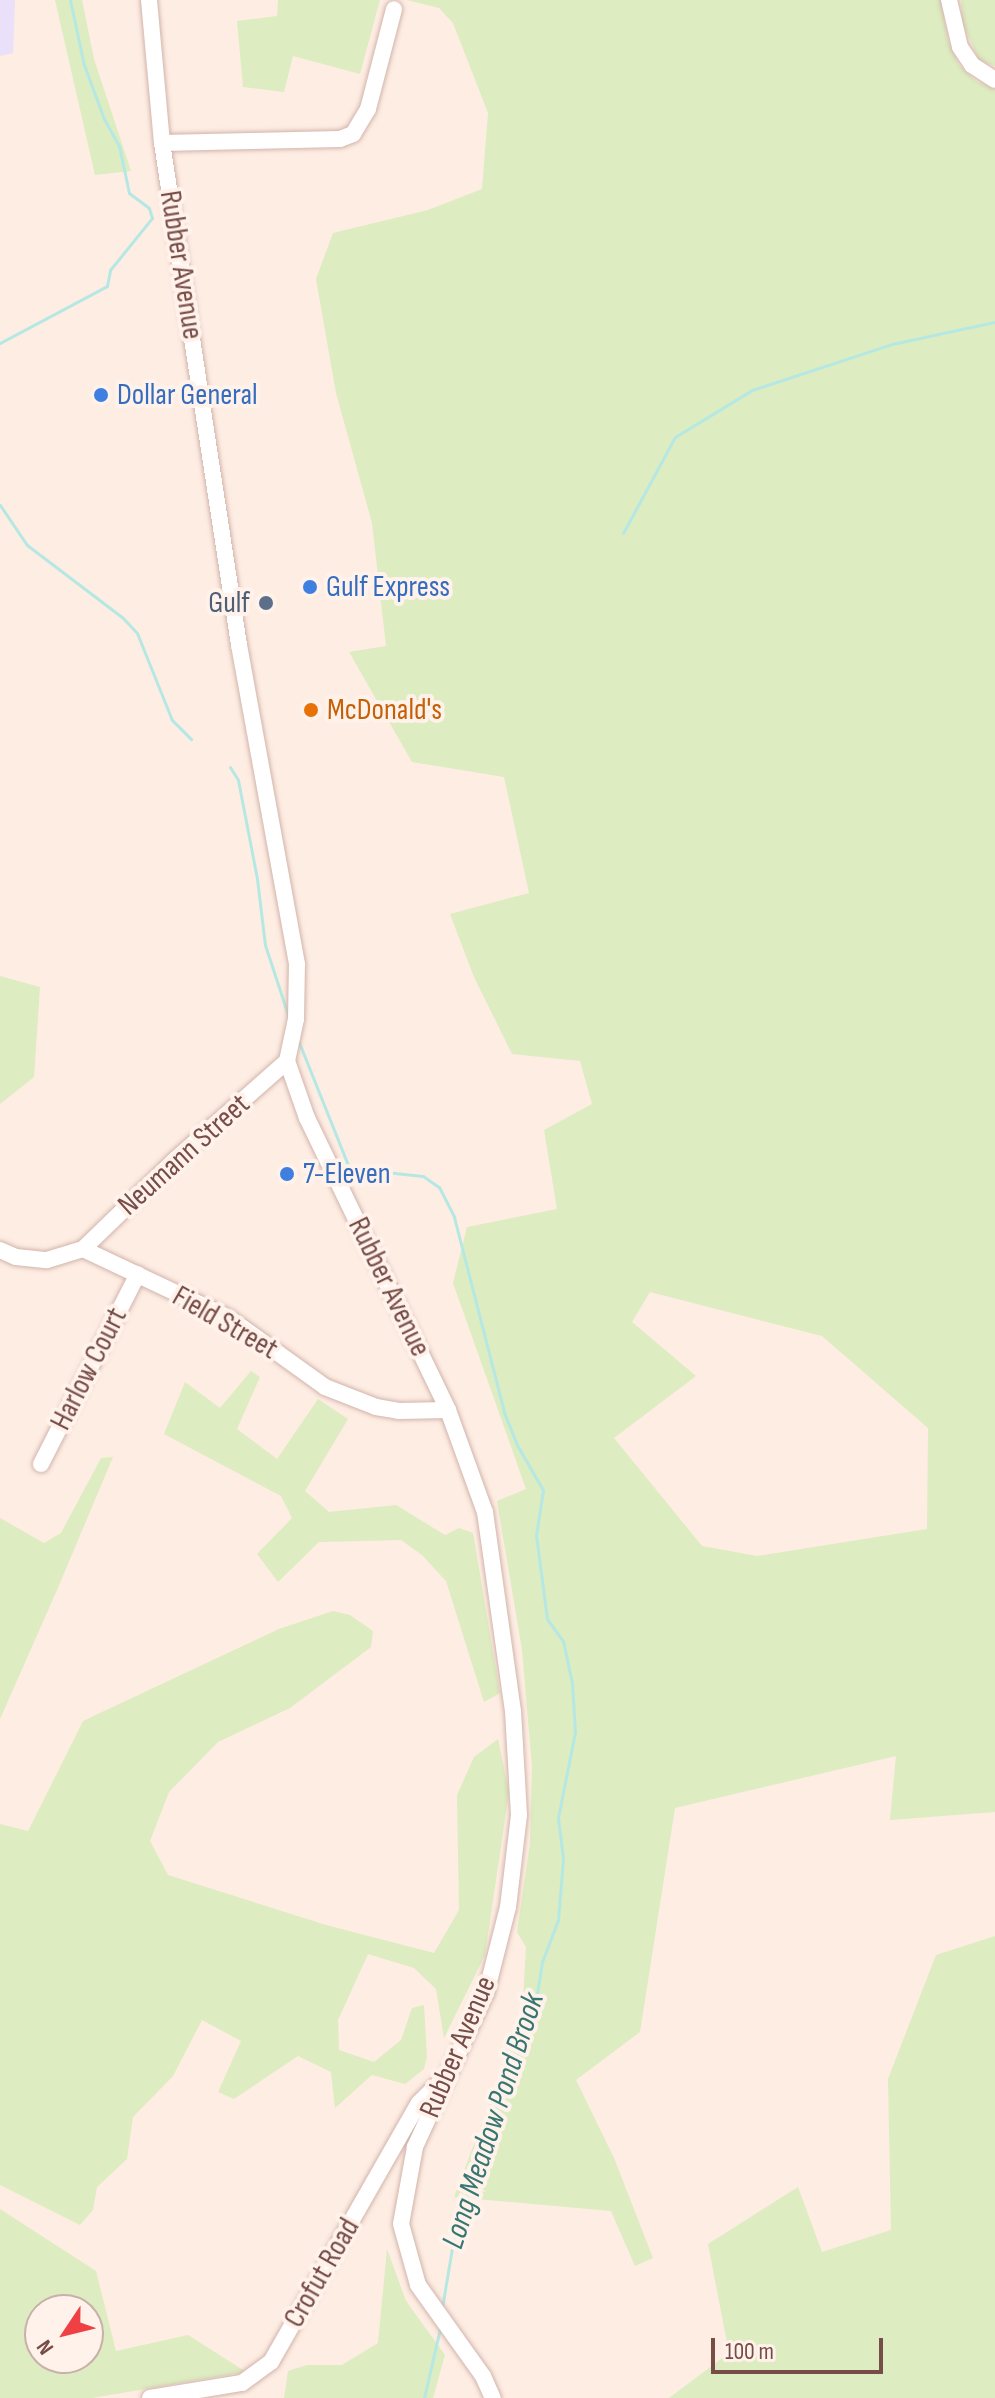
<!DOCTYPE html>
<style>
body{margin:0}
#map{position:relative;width:995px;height:2398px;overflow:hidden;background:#feede3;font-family:"Sofia Sans Condensed",sans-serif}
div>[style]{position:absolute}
.education>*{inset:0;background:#eae0fa}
.green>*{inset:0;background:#ddecc1}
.stream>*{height:3px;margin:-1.5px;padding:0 1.5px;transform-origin:1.5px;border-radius:1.5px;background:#b6e8e3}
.roads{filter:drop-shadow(0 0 2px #d2b4ab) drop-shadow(0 0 2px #d2b4ab)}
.minor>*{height:16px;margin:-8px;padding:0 8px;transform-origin:8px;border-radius:8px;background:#fff}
.dots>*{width:22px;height:22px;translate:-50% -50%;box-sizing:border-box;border:4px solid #fff2eb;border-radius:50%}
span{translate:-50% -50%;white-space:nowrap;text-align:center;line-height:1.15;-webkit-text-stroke:8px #fff2eb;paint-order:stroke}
.street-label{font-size:30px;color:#774d47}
.shop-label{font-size:30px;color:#366cbe}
.left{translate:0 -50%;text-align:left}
.service-label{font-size:30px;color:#4e5e75}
.right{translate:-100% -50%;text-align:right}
.food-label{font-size:30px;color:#c56008}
.water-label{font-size:32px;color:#387672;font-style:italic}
.north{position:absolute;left:24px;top:2294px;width:80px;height:80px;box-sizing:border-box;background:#fff2eb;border:2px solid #c9b0a9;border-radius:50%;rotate:235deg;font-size:22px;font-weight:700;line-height:32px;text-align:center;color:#774d47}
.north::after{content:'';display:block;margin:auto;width:28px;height:36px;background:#ef4144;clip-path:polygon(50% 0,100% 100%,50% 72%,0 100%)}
.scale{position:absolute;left:711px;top:2338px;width:172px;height:36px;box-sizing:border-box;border:4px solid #774d47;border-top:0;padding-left:10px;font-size:24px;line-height:28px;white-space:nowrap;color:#774d47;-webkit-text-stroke:6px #fff2eb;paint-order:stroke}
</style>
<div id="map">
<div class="education">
<div style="clip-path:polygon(0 0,15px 0,13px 53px,0 56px)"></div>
</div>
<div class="green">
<div style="clip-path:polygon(55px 0,82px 0,94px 59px,131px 171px,95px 175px)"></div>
<div style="clip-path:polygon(278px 0,380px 0,360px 74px,293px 56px,284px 92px,243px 87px,237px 21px,277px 16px)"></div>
<div style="clip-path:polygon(evenodd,407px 0,941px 0,948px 40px,959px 65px,976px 81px,995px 89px,995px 1812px,890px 1820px,896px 1756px,675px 1808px,640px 2032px,576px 2080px,614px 2158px,653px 2258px,635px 2266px,611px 2211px,454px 2197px,522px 2018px,526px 1947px,517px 1932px,530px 1843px,532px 1767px,522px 1650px,497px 1501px,526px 1489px,453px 1283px,467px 1227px,557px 1209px,544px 1130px,592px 1104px,580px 1061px,512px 1054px,474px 977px,450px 914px,529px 893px,504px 777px,412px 762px,349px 652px,386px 646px,372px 523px,336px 393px,316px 279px,333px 233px,428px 210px,482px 189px,488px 113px,453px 23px,439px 8px,407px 0,650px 1292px,822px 1336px,928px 1428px,927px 1529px,757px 1556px,702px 1546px,614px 1438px,696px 1376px,632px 1322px,650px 1292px)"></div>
<div style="clip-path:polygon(961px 0,995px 0,995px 66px,979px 60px,962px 22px)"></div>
<div style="clip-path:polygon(0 976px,40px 987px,34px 1077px,0 1104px)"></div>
<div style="clip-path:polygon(251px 1371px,260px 1377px,237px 1429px,277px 1459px,318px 1399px,348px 1419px,305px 1491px,329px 1512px,396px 1505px,445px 1535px,459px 1528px,473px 1533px,500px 1693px,484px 1702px,446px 1581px,422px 1555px,401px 1540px,319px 1542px,278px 1582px,257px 1554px,292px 1518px,281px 1496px,164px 1434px,185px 1382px,220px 1408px)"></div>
<div style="clip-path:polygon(113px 1457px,57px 1590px,0 1719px,0 1518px,44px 1543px,61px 1533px,101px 1458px)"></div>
<div style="clip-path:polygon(333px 1611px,350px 1615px,373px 1631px,371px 1647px,290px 1708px,218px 1742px,169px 1792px,150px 1841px,168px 1875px,326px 1925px,434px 1953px,459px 1910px,457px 1795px,474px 1757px,498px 1739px,509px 1792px,485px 1955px,444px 2038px,436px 1989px,414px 1968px,368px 1954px,338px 2020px,339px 2050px,374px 2062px,401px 2040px,412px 2008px,424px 2005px,427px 2057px,424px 2069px,405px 2084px,372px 2075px,335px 2108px,331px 2072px,298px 2056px,234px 2099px,218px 2092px,241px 2041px,202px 2020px,173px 2076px,133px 2117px,127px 2159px,97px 2187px,93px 2210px,80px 2225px,0 2185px,0 1824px,28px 1831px,83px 1721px,279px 1629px)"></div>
<div style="clip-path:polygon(995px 1936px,995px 2398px,669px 2398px,729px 2353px,708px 2244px,798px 2187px,822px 2252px,891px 2230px,888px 2079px,936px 1955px)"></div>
<div style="clip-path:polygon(evenodd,0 2209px,96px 2271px,116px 2351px,188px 2335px,246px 2372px,92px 2398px,0 2398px,0 2209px,40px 2310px,88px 2310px,88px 2358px,40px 2358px,40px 2310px)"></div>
<div style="clip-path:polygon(387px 2249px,406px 2301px,445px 2355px,433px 2398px,284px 2398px,288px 2371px,307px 2365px,342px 2365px,378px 2343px)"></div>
</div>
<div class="stream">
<div style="left:0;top:343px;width:121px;rotate:-28deg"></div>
<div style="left:107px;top:286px;width:16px;rotate:-79deg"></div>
<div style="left:110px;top:270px;width:67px;rotate:-51.1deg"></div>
<div style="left:152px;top:218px;width:10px;rotate:-107deg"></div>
<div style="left:149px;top:208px;width:25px;rotate:-143deg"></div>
<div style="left:129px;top:193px;width:48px;rotate:-102deg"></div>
<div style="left:119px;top:146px;width:31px;rotate:-119deg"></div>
<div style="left:104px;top:119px;width:58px;rotate:-110.3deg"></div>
<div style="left:84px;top:65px;width:66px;rotate:-102.2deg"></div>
<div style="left:0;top:505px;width:48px;rotate:56deg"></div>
<div style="left:27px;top:545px;width:119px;rotate:37.2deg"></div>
<div style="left:122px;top:617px;width:22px;rotate:47deg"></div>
<div style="left:137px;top:633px;width:94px;rotate:68.1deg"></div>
<div style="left:172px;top:720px;width:27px;rotate:45deg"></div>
<div style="left:623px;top:533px;width:109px;rotate:-61.6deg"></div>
<div style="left:675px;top:437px;width:90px;rotate:-31.4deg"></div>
<div style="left:752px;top:390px;width:147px;rotate:-18.2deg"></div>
<div style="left:892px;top:344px;width:105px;rotate:-12.1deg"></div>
<div style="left:230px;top:767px;width:15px;rotate:58deg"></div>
<div style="left:238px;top:780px;width:101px;rotate:79.1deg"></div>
<div style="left:257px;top:879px;width:66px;rotate:83.1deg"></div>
<div style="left:265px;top:945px;width:77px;rotate:71.8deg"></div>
<div style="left:298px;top:1040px;width:135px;rotate:68.2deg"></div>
<div style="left:348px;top:1165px;width:19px;rotate:16deg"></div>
<div style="left:366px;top:1170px;width:57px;rotate:6deg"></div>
<div style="left:423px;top:1176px;width:19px;rotate:35deg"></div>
<div style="left:439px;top:1187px;width:34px;rotate:63deg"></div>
<div style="left:454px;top:1217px;width:204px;rotate:75.6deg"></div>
<div style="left:505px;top:1415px;width:32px;rotate:68deg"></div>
<div style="left:517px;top:1445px;width:52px;rotate:60deg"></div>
<div style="left:543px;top:1490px;width:46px;rotate:98.8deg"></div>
<div style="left:536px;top:1535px;width:85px;rotate:82.5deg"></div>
<div style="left:547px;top:1619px;width:27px;rotate:54deg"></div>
<div style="left:563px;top:1641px;width:43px;rotate:77.9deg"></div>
<div style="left:572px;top:1683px;width:49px;rotate:86.5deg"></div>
<div style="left:575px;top:1732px;width:88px;rotate:101.2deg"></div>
<div style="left:558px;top:1818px;width:40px;rotate:82.9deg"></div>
<div style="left:563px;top:1858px;width:62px;rotate:94.6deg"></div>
<div style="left:558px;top:1920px;width:45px;rotate:110.9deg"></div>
<div style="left:542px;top:1962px;width:58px;rotate:99deg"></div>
<div style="left:533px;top:2019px;width:74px;rotate:113.8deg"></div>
<div style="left:503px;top:2087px;width:157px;rotate:108.2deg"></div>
<div style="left:454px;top:2236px;width:73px;rotate:99.5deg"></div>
<div style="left:424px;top:2398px;width:72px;rotate:-77.1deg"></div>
</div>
<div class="roads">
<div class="minor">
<div style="left:949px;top:0;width:48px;rotate:76.8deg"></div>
<div style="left:960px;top:47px;width:22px;rotate:56deg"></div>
<div style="left:972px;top:65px;width:27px;rotate:33deg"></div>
<div style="left:162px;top:143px;width:178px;rotate:-1.3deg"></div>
<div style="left:340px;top:139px;width:14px;rotate:-21deg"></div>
<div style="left:353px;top:134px;width:29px;rotate:-59deg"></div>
<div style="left:368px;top:109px;width:103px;rotate:-75.4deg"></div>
<div style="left:287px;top:1061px;width:60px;rotate:70.7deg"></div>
<div style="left:307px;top:1118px;width:324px;rotate:64.2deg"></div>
<div style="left:448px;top:1410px;width:109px;rotate:70.1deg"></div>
<div style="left:485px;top:1512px;width:201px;rotate:82deg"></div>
<div style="left:513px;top:1711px;width:104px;rotate:86.7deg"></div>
<div style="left:519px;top:1815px;width:93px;rotate:96.8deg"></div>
<div style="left:508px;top:1907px;width:89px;rotate:104.3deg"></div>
<div style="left:486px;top:1993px;width:170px;rotate:114.8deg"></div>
<div style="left:415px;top:2147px;width:78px;rotate:100.3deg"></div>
<div style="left:401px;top:2224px;width:63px;rotate:74.4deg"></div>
<div style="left:418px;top:2285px;width:112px;rotate:54.5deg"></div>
<div style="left:483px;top:2376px;width:24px;rotate:66deg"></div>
<div style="left:83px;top:1249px;width:161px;rotate:25.3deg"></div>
<div style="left:229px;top:1318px;width:118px;rotate:35.7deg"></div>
<div style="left:325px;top:1387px;width:55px;rotate:21.4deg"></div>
<div style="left:376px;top:1407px;width:23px;rotate:10deg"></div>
<div style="left:399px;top:1411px;width:49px;rotate:-1.2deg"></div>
<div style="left:0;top:1250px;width:17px;rotate:24deg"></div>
<div style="left:16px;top:1257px;width:31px;rotate:6deg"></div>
<div style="left:47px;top:1260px;width:38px;rotate:-17deg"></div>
<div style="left:83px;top:1249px;width:129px;rotate:-44.1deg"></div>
<div style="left:176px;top:1159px;width:148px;rotate:-41.4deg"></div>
<div style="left:287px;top:1061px;width:43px;rotate:-77.9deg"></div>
<div style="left:296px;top:1019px;width:55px;rotate:-89deg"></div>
<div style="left:297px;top:964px;width:324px;rotate:-100.3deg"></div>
<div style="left:239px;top:645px;width:508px;rotate:-98.72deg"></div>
<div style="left:162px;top:143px;width:144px;rotate:-95.2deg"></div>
<div style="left:41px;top:1464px;width:213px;rotate:-63deg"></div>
<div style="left:150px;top:2398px;width:93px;rotate:-9.3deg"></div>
<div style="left:242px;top:2383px;width:36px;rotate:-36deg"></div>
<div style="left:271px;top:2362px;width:298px;rotate:-60.3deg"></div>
<div style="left:419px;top:2103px;width:25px;rotate:-45deg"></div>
</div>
</div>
<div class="dots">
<div style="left:101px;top:395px;background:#3f7fe0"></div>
<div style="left:310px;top:587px;background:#3f7fe0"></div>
<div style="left:266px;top:603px;background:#5c6f8a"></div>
<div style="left:311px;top:710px;background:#e8710a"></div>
<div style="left:287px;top:1174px;background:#3f7fe0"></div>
</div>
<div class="street-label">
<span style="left:181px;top:265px;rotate:81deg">Rubber Avenue</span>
<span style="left:184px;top:1155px;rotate:-42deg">Neumann Street</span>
<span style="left:389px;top:1287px;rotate:64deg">Rubber Avenue</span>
<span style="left:225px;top:1323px;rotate:30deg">Field Street</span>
<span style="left:89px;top:1369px;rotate:-63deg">Harlow Court</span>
<span style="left:458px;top:2047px;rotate:-67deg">Rubber Avenue</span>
<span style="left:322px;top:2273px;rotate:-60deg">Crofut Road</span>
</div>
<div class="shop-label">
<span class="left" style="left:117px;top:395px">Dollar General</span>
<span class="left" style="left:326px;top:587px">Gulf Express</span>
<span class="left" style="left:303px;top:1174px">7-Eleven</span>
</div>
<div class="service-label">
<span class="right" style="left:250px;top:603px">Gulf</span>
</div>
<div class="food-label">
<span class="left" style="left:327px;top:710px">McDonald's</span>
</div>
<div class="water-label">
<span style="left:494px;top:2121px;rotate:-72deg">Long Meadow Pond Brook</span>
</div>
<div class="north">N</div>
<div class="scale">100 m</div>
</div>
